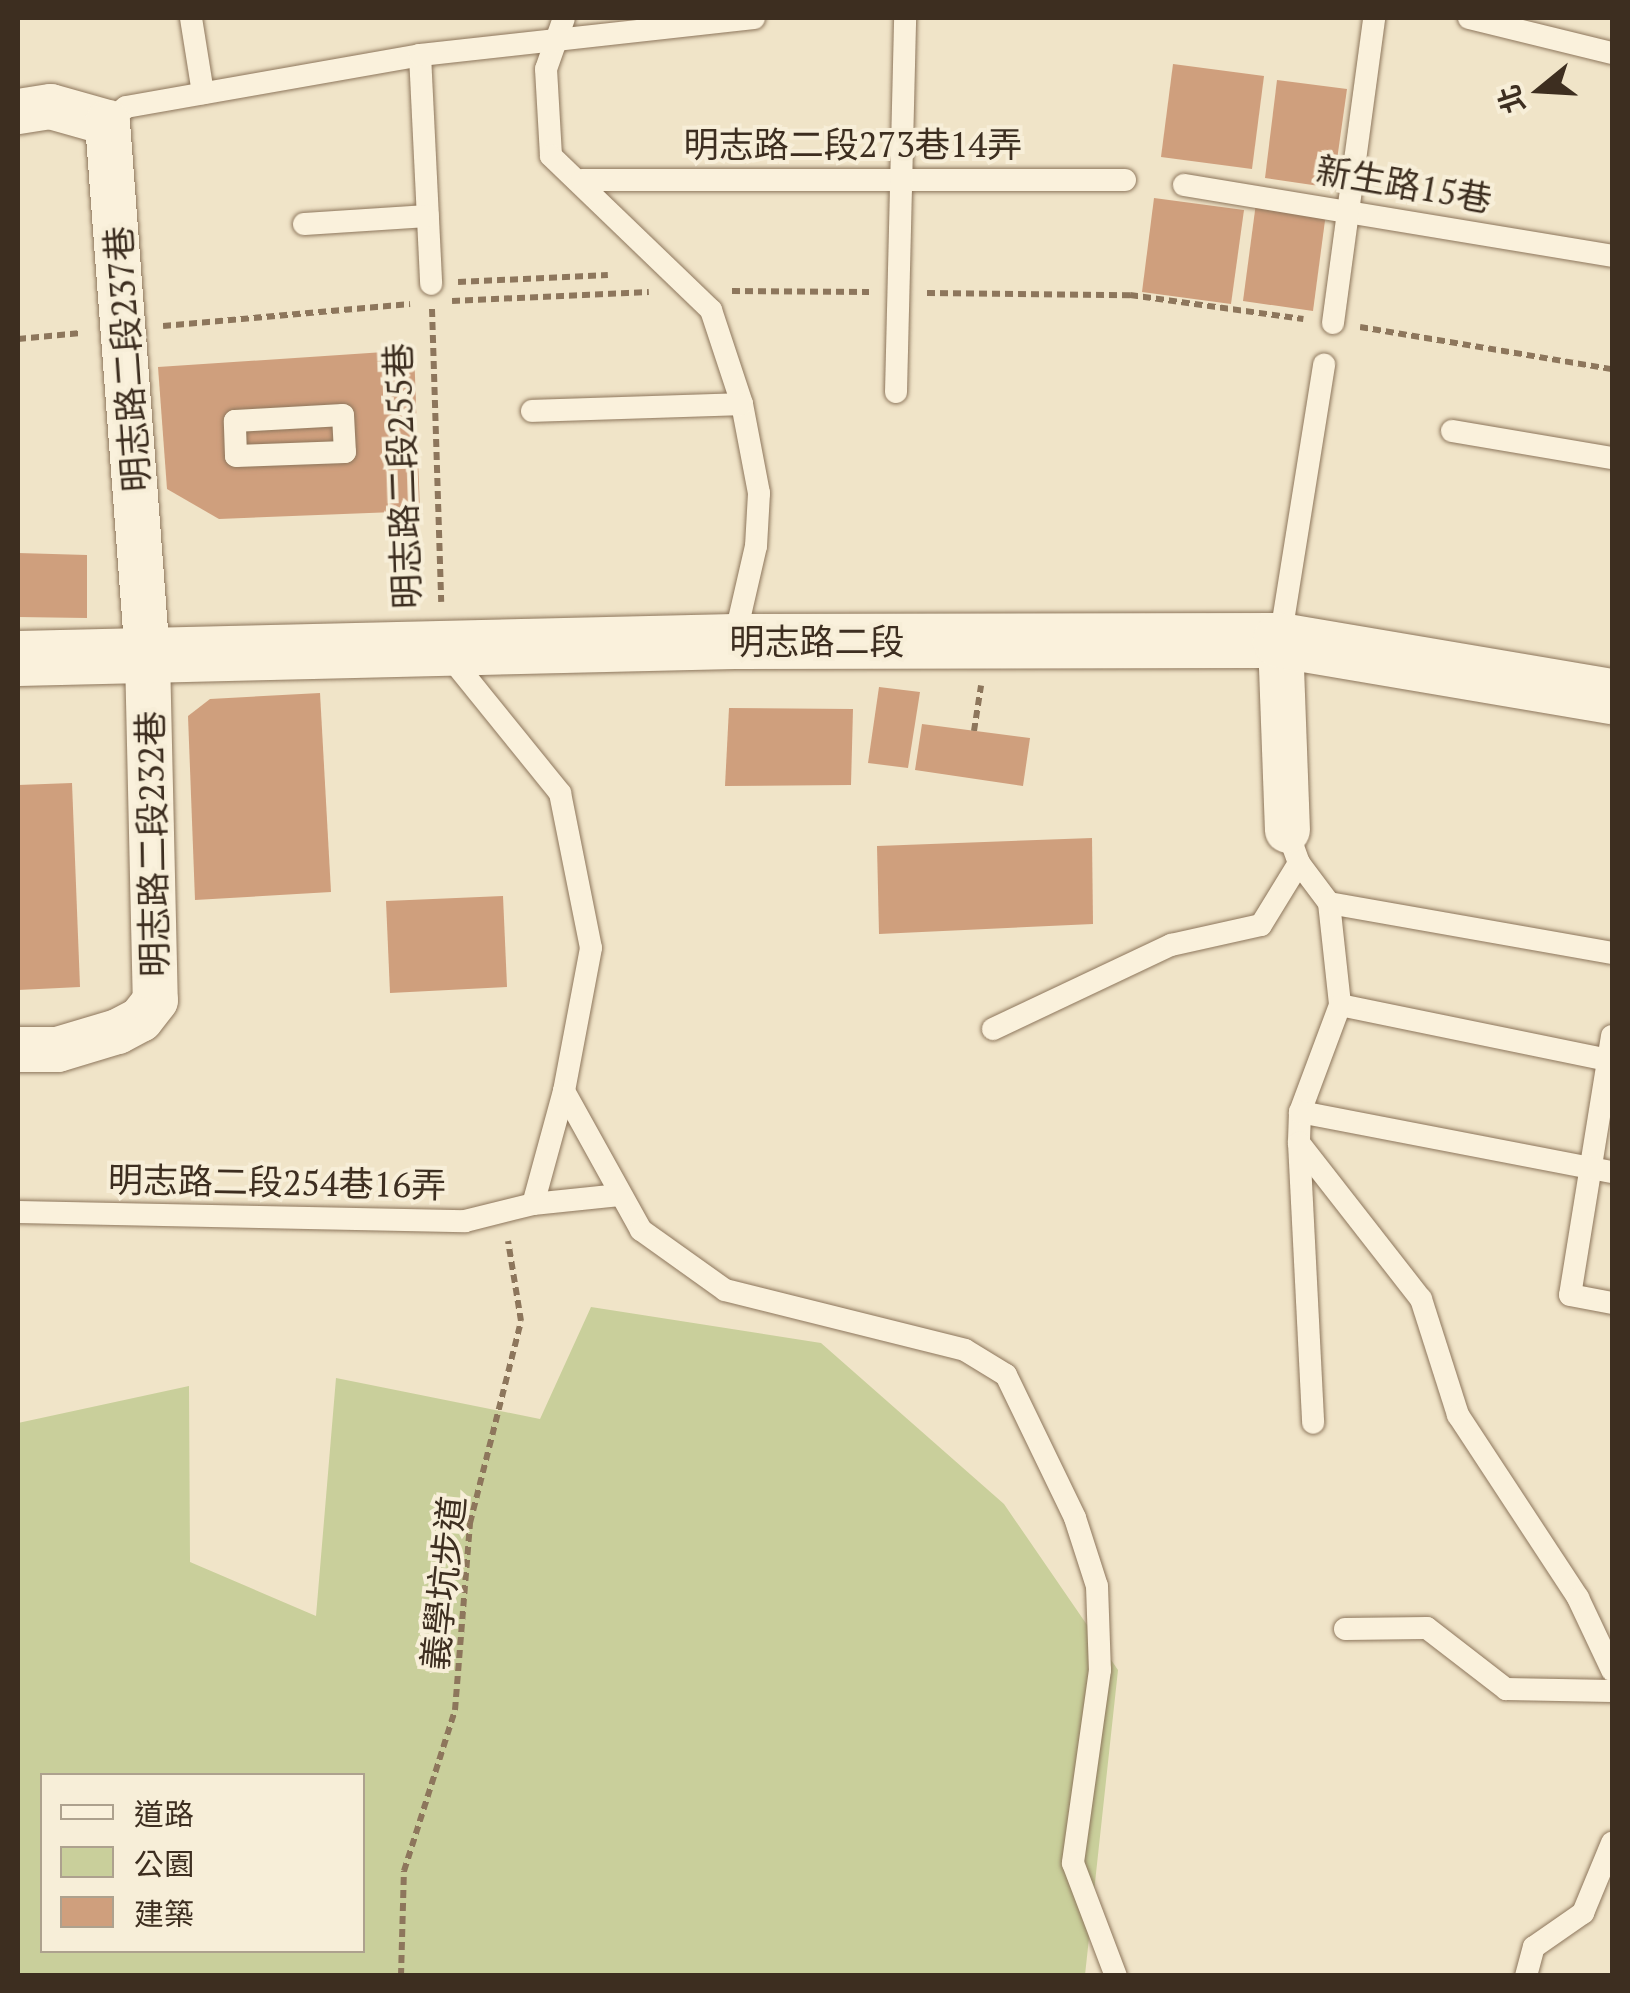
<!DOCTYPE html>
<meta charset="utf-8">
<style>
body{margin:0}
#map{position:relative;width:1630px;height:1993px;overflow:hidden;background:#f0e4c8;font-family:"PT Serif","Noto Sans TC",serif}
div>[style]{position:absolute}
.green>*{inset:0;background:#c9cf9b}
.building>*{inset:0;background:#cf9f7d}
.path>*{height:6px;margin-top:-3px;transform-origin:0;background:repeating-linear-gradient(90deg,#8d765c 0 8px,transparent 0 13px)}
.roads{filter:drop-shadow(0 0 2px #8d765c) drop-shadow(0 0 2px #8d765c)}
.service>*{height:22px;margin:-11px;padding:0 11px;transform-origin:11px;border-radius:11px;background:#faf1dc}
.minor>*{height:45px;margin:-22.5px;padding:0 22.5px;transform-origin:22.5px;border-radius:22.5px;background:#faf1dc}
.secondary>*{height:55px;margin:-27.5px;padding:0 27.5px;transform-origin:27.5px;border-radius:27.5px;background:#faf1dc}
span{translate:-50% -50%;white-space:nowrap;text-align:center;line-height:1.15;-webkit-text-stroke:8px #f7eed8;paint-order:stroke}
.street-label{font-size:35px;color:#3d2e20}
.frame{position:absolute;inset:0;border:20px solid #3d2e20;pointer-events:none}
.legend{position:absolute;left:40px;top:1773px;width:325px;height:180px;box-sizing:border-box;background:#f7eed8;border:2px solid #ada18e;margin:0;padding:12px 18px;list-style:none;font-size:30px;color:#3d2e20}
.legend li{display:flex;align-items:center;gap:20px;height:50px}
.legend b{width:50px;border:2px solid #ada18e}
.north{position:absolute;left:1490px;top:40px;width:100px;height:100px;-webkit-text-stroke:8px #f7eed8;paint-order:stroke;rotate:252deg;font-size:28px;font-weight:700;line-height:40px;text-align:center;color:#3d2e20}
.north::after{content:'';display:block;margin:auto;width:35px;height:45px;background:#3d2e20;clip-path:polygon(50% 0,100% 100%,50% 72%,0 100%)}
</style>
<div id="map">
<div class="green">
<div style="clip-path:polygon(evenodd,591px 1307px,821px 1343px,1004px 1504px,1118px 1670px,1085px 1975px,18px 1975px,18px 1423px,189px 1386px,190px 1562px,316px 1616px,336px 1378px,540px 1419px,591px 1307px,42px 1776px,362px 1776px,362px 1950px,42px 1950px,42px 1776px)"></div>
</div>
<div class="building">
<div style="clip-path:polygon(1173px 64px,1264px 76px,1252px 169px,1161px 157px)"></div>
<div style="clip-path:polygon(1277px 80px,1347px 89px,1333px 188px,1265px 178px)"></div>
<div style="clip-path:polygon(1154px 198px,1244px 210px,1231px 304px,1142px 292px)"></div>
<div style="clip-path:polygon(1256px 203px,1326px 213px,1313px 311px,1243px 301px)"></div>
<div style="clip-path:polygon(414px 350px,420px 511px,219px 519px,167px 489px,158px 367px)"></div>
<div style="clip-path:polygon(18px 553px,87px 555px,87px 618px,18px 617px)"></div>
<div style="clip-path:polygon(879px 687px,920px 692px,908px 768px,868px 763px)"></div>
<div style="clip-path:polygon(320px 693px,331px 892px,195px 900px,188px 716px,210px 699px)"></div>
<div style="clip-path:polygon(729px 708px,853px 709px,851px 785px,725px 786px)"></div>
<div style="clip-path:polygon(922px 724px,1030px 738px,1023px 786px,915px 770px)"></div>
<div style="clip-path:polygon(72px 783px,80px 987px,18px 990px,18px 785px)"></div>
<div style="clip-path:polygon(1092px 838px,1093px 924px,879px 934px,877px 846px)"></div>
<div style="clip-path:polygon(503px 896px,507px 987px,390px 993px,386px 901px)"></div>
</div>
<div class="path">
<div style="left:458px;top:282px;width:150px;rotate:-2.7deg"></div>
<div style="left:732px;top:291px;width:137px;rotate:0.4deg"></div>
<div style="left:927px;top:293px;width:203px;rotate:0.6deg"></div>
<div style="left:1130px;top:295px;width:175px;rotate:7.9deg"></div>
<div style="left:452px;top:301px;width:197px;rotate:-2.6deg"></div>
<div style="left:432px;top:309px;width:293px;rotate:88.2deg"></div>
<div style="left:163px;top:326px;width:248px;rotate:-5.1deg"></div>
<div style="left:1360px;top:327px;width:255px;rotate:9.5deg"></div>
<div style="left:18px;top:339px;width:63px;rotate:-5.4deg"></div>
<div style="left:974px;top:731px;width:46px;rotate:-81.2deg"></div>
<div style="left:401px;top:1976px;width:105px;rotate:-88.4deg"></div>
<div style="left:404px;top:1871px;width:169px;rotate:-72.4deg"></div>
<div style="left:455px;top:1710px;width:188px;rotate:-85.4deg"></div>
<div style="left:470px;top:1523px;width:208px;rotate:-75.8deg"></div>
<div style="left:521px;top:1321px;width:81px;rotate:-99.2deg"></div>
</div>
<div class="roads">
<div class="service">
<div style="left:191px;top:18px;width:76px;rotate:80.9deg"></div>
<div style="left:564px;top:18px;width:54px;rotate:109.4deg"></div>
<div style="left:546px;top:69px;width:87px;rotate:86.7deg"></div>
<div style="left:551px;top:156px;width:222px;rotate:43.9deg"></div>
<div style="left:711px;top:310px;width:99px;rotate:71.7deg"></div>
<div style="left:742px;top:404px;width:91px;rotate:79.2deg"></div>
<div style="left:759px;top:493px;width:53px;rotate:93.2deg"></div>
<div style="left:756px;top:546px;width:98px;rotate:103deg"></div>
<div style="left:1469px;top:18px;width:147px;rotate:13.8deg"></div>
<div style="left:420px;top:55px;width:229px;rotate:87.2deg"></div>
<div style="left:107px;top:122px;width:24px;rotate:-38deg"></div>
<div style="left:126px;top:107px;width:299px;rotate:-10deg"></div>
<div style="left:420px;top:55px;width:336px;rotate:-6.3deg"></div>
<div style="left:582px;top:180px;width:543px"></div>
<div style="left:1184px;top:185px;width:434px;rotate:9.4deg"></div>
<div style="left:304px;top:224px;width:124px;rotate:-3.7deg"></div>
<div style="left:1333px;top:323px;width:308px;rotate:-82.3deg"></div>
<div style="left:896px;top:392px;width:374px;rotate:-88.6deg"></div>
<div style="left:532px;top:411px;width:210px;rotate:-1.9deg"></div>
<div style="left:343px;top:415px;width:37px;rotate:87deg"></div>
<div style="left:345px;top:452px;width:109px;rotate:177.9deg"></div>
<div style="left:236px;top:456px;width:35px;rotate:-92deg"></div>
<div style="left:235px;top:421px;width:108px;rotate:-3.2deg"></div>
<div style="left:1452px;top:431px;width:162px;rotate:9.6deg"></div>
<div style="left:1280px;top:640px;width:279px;rotate:-80.9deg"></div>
<div style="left:445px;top:651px;width:183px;rotate:51deg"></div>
<div style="left:560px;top:793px;width:158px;rotate:78.7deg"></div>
<div style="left:591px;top:948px;width:146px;rotate:100.7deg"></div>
<div style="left:564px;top:1091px;width:117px;rotate:105.3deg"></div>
<div style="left:1287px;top:830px;width:35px;rotate:70deg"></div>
<div style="left:1299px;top:863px;width:50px;rotate:53.1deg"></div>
<div style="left:1329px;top:903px;width:103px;rotate:83.8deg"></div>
<div style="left:1340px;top:1005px;width:114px;rotate:110.5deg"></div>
<div style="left:1300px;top:1112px;width:31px;rotate:92deg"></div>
<div style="left:1299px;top:1143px;width:198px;rotate:52deg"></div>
<div style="left:1421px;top:1299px;width:122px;rotate:72.3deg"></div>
<div style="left:1458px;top:1415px;width:219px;rotate:56.7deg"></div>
<div style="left:1578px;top:1598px;width:80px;rotate:64.7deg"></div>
<div style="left:1329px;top:903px;width:287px;rotate:10deg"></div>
<div style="left:1340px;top:1005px;width:278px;rotate:11.6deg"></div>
<div style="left:993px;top:1029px;width:197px;rotate:-25.3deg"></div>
<div style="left:1171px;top:945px;width:92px;rotate:-12.5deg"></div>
<div style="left:1261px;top:925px;width:73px;rotate:-58.5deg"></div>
<div style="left:1612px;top:1036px;width:262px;rotate:99.2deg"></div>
<div style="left:1570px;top:1295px;width:43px;rotate:10.8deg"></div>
<div style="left:564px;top:1091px;width:159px;rotate:61deg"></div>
<div style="left:641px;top:1230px;width:103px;rotate:35.5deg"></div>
<div style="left:725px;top:1290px;width:247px;rotate:14deg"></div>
<div style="left:965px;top:1350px;width:48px;rotate:31.4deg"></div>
<div style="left:1006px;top:1375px;width:159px;rotate:64.2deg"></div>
<div style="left:1075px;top:1518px;width:71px;rotate:72.1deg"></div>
<div style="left:1097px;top:1586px;width:84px;rotate:88deg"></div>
<div style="left:1100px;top:1670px;width:195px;rotate:98deg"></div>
<div style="left:1073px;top:1863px;width:121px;rotate:69.2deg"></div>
<div style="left:1300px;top:1112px;width:318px;rotate:10.9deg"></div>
<div style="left:1299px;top:1143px;width:280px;rotate:87.1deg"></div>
<div style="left:18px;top:1212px;width:447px;rotate:1.2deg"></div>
<div style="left:465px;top:1221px;width:70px;rotate:-14deg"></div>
<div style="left:533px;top:1204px;width:87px;rotate:-5.9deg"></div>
<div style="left:1345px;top:1629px;width:82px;rotate:-0.7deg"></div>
<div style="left:1427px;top:1628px;width:100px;rotate:37.7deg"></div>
<div style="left:1506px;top:1689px;width:106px;rotate:1.1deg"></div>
<div style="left:1526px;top:1976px;width:30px;rotate:-75deg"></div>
<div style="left:1534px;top:1947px;width:60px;rotate:-34.8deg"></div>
<div style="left:1583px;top:1913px;width:76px;rotate:-67.5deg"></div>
</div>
<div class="minor">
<div style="left:18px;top:111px;width:32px;rotate:-9deg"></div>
<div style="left:50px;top:106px;width:59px;rotate:15.7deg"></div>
<div style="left:107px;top:122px;width:535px;rotate:85.72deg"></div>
<div style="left:147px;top:656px;width:344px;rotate:88.7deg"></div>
<div style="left:155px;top:1000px;width:24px;rotate:128deg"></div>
<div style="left:140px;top:1019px;width:26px;rotate:152deg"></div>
<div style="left:117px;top:1031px;width:63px;rotate:163.3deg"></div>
<div style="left:57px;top:1049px;width:39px;rotate:180deg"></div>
<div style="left:1280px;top:640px;width:190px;rotate:87.9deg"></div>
</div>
<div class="secondary">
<div style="left:18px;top:658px;width:716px;rotate:-1.36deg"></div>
<div style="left:734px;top:641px;width:546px;rotate:-0.1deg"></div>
<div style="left:1280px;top:640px;width:337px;rotate:9.6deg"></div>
</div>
</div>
<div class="street-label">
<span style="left:853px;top:144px">明志路二段273巷14弄</span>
<span style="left:1404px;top:184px;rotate:10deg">新生路15巷</span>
<span style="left:127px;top:359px;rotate:-94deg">明志路二段237巷</span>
<span style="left:402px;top:476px;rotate:-92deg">明志路二段255巷</span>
<span style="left:817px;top:641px">明志路二段</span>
<span style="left:152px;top:844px;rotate:-91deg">明志路二段232巷</span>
<span style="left:277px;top:1182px;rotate:1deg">明志路二段254巷16弄</span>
<span style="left:443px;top:1583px;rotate:-84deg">義學坑步道</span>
</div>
<div class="frame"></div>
<ul class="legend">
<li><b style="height:12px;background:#faf1dc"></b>道路</li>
<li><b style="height:28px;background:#c9cf9b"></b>公園</li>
<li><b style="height:28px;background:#cf9f7d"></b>建築</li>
</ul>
<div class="north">北</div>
</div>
